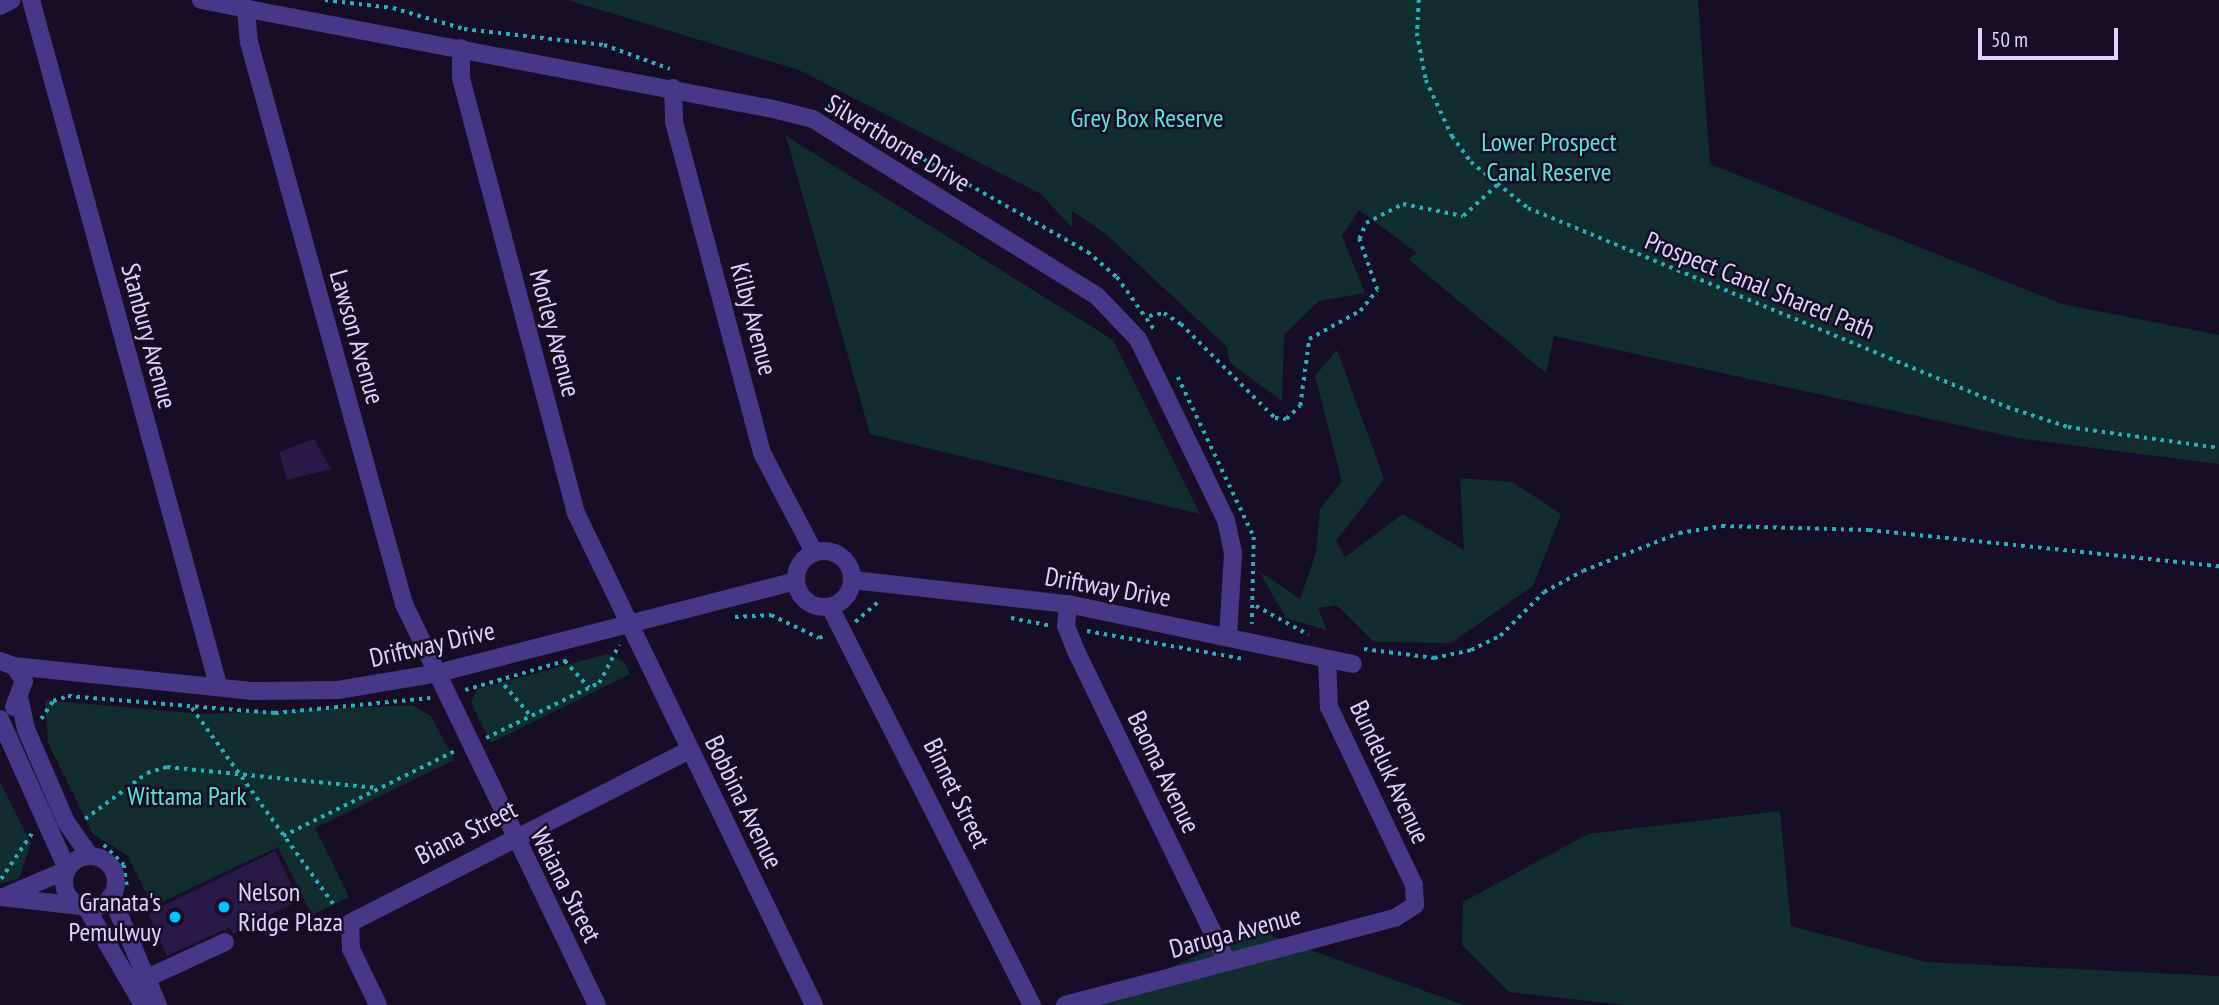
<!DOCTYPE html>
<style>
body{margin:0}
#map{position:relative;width:2219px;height:1005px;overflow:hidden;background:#160e26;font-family:"PT Sans Narrow",sans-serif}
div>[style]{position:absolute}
.green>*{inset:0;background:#112d30}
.building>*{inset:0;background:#291948}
.path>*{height:3.5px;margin-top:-1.75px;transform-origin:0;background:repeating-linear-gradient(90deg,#2aafbc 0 3.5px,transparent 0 8.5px)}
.minor>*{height:18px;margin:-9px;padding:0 9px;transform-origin:9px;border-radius:9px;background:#463787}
.minor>.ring{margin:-9px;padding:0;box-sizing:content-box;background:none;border:18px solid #463787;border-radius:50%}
.dots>*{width:19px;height:19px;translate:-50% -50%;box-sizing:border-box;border:4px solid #160e26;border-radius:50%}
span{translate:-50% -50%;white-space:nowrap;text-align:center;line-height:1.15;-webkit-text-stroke:5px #160e26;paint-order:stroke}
.park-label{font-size:26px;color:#5ae4d6}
.street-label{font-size:26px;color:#ded3ff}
.poi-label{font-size:26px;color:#ded3ff}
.left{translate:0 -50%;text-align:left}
.right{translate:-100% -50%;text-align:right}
.scale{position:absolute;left:1978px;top:28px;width:140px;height:32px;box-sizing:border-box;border:4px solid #ded3ff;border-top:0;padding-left:9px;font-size:21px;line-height:24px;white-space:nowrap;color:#ded3ff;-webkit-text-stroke:5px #160e26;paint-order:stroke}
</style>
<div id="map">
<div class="green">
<div style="clip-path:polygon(568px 0,1698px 0,1710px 164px,2062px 304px,2219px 335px,2219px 464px,2017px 438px,1554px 336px,1546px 373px,1408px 259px,1417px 253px,1359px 210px,1342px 236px,1365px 293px,1319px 301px,1284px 335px,1282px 401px,1230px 363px,1227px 347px,1106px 234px,1072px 211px,1072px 228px,1041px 194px,799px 70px)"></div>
<div style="clip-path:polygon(786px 136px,1113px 340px,1200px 514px,870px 434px)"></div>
<div style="clip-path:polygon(1337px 350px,1384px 479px,1336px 541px,1345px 557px,1403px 514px,1464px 550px,1460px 478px,1512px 482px,1561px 514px,1533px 586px,1451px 643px,1374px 642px,1337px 605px,1318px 608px,1327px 630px,1286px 618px,1259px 571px,1300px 599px,1316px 553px,1320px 509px,1342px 481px,1315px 376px)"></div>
<div style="clip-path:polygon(607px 654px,623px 661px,630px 674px,491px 743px,471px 703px,477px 689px)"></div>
<div style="clip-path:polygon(45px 700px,203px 714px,412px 705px,431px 716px,454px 760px,315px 828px,349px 897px,312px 915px,278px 847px,153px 906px,127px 855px,93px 834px,48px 743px)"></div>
<div style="clip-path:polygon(0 782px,31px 843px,19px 878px,0 884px)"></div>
<div style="clip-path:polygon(1780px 811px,1791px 926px,1926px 962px,2219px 976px,2219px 1005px,1625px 1005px,1509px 992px,1462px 945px,1463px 902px,1588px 834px)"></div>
<div style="clip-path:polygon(1255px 930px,1464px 1005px,1085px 1005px)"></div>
</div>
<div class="building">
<div style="clip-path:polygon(314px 439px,331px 469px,287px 480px,279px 452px)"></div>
<div style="clip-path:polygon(275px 851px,299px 900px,233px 934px,230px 927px,167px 956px,148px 913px)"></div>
</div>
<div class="path">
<div style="left:325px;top:0;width:68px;rotate:6.7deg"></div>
<div style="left:393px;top:8px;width:74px;rotate:16.5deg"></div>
<div style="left:464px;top:29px;width:141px;rotate:6.5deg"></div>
<div style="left:604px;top:45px;width:70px;rotate:20deg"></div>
<div style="left:1419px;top:0;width:33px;rotate:93deg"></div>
<div style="left:1417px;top:33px;width:48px;rotate:79.2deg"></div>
<div style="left:1426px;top:80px;width:62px;rotate:65.1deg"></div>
<div style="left:1452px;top:136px;width:32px;rotate:54deg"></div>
<div style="left:1471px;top:162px;width:73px;rotate:38.9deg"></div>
<div style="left:1528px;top:208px;width:519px;rotate:22.56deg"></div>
<div style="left:2007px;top:407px;width:64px;rotate:18.2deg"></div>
<div style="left:2068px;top:427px;width:152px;rotate:7.9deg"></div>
<div style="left:828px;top:105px;width:299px;rotate:29.5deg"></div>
<div style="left:1088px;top:252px;width:38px;rotate:41deg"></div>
<div style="left:1117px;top:277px;width:64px;rotate:54.6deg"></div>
<div style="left:1149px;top:316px;width:15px;rotate:-11deg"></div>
<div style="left:1164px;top:313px;width:20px;rotate:33deg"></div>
<div style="left:1181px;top:324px;width:133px;rotate:45deg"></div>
<div style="left:1275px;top:418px;width:11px;rotate:5deg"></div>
<div style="left:1286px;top:419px;width:19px;rotate:-43deg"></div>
<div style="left:1300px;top:406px;width:68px;rotate:-82.3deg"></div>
<div style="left:1309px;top:339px;width:58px;rotate:-28.8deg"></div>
<div style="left:1360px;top:311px;width:27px;rotate:-51deg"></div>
<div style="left:1377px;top:290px;width:54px;rotate:-109.4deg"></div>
<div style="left:1359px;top:239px;width:17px;rotate:-66deg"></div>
<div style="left:1366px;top:223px;width:42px;rotate:-27.2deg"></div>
<div style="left:1403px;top:204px;width:61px;rotate:11.3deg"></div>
<div style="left:1463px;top:216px;width:46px;rotate:-42.4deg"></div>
<div style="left:1178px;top:377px;width:177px;rotate:64.6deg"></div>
<div style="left:1254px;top:537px;width:87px;rotate:91.3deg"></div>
<div style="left:1256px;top:606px;width:60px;rotate:28.7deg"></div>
<div style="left:735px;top:617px;width:36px;rotate:-3deg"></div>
<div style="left:771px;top:615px;width:53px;rotate:25.6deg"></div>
<div style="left:819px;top:638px;width:8px;rotate:-23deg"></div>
<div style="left:1011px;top:618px;width:38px;rotate:11deg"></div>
<div style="left:855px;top:622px;width:30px;rotate:-41deg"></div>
<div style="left:1087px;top:631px;width:159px;rotate:10.1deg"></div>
<div style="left:1364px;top:649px;width:71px;rotate:7.3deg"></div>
<div style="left:1434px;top:658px;width:38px;rotate:-12deg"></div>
<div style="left:1471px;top:650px;width:32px;rotate:-26deg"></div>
<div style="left:1500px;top:636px;width:62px;rotate:-45deg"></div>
<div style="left:1544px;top:592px;width:44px;rotate:-28.3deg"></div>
<div style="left:1583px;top:571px;width:103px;rotate:-21.6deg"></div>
<div style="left:1679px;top:533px;width:44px;rotate:-9.2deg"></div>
<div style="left:1722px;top:526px;width:147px;rotate:1.6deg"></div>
<div style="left:1869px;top:530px;width:352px;rotate:5.9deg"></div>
<div style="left:565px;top:661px;width:36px;rotate:48deg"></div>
<div style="left:499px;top:679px;width:49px;rotate:49.1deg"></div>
<div style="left:465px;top:690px;width:107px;rotate:-16.2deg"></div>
<div style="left:192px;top:708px;width:246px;rotate:54.2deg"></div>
<div style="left:41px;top:719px;width:22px;rotate:-56deg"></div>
<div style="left:53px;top:701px;width:16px;rotate:-18deg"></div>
<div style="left:68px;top:696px;width:208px;rotate:4.7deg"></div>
<div style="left:275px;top:713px;width:156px;rotate:-5.5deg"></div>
<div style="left:486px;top:738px;width:126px;rotate:-26deg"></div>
<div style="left:599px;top:683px;width:43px;rotate:-62.2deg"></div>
<div style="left:85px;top:819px;width:77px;rotate:-36.6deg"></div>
<div style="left:147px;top:773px;width:21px;rotate:-17deg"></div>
<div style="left:167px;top:767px;width:211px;rotate:5.7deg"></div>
<div style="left:283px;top:836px;width:194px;rotate:-26.3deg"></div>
<div style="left:104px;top:845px;width:28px;rotate:45deg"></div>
<div style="left:124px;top:865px;width:22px;rotate:82deg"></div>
<div style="left:1px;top:879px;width:55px;rotate:-56deg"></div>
</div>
<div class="minor">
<div style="left:31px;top:0;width:710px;rotate:74.73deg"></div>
<div style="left:201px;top:0;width:582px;rotate:10.79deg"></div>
<div style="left:773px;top:109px;width:41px;rotate:14deg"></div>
<div style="left:813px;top:119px;width:54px;rotate:32.2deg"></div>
<div style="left:859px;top:148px;width:280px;rotate:31.9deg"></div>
<div style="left:1097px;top:296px;width:59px;rotate:46.4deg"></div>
<div style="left:1138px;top:339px;width:201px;rotate:64.1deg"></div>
<div style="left:1226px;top:520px;width:35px;rotate:78deg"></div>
<div style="left:1233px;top:554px;width:81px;rotate:93.5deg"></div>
<div style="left:0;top:6px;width:13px;rotate:-27deg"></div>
<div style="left:246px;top:10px;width:32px;rotate:85deg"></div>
<div style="left:249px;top:42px;width:583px;rotate:74.58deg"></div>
<div style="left:404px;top:604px;width:445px;rotate:64.3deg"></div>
<div style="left:461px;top:48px;width:30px;rotate:90deg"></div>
<div style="left:461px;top:78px;width:448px;rotate:75.2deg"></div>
<div style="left:575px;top:511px;width:549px;rotate:64.18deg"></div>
<div style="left:673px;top:88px;width:34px;rotate:88deg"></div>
<div style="left:674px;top:122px;width:342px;rotate:75.1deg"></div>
<div style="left:762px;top:453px;width:112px;rotate:62.3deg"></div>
<div class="ring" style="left:796px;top:551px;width:38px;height:38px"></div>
<div style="left:853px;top:580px;width:216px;rotate:6.4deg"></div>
<div style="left:1068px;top:604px;width:291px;rotate:11.9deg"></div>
<div style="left:1068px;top:604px;width:22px;rotate:95deg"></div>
<div style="left:1066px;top:626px;width:27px;rotate:68deg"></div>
<div style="left:1076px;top:651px;width:343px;rotate:64.1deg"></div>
<div style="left:830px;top:607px;width:446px;rotate:63.1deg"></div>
<div style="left:0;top:661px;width:15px;rotate:20deg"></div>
<div style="left:14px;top:666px;width:18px;rotate:56deg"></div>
<div style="left:24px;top:681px;width:28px;rotate:111deg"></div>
<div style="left:14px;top:666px;width:238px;rotate:6deg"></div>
<div style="left:251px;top:691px;width:87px;rotate:-0.7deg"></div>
<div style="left:338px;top:690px;width:97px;rotate:-9.5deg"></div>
<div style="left:434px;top:674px;width:373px;rotate:-14.4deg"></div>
<div style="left:20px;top:701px;width:29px;rotate:78deg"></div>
<div style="left:26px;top:729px;width:101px;rotate:66.7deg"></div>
<div style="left:66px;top:822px;width:42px;rotate:54.8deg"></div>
<div style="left:0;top:719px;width:164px;rotate:65.9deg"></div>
<div class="ring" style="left:64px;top:856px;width:34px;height:34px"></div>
<div style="left:8px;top:895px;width:64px;rotate:-23deg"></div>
<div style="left:111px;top:896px;width:119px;rotate:66.7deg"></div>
<div style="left:0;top:897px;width:81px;rotate:6.4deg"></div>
<div style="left:86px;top:907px;width:113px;rotate:59.8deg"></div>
<div style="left:145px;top:979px;width:88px;rotate:-24.8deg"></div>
<div style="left:378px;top:1005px;width:62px;rotate:-115.7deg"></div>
<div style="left:351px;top:949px;width:26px;rotate:-92deg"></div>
<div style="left:350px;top:923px;width:381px;rotate:-27deg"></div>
<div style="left:1065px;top:1005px;width:341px;rotate:-14.8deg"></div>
<div style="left:1395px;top:918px;width:24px;rotate:-33deg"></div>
<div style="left:1415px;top:905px;width:20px;rotate:-93deg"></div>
<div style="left:1414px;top:885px;width:197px;rotate:-115.5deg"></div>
<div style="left:1329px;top:707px;width:48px;rotate:-92.4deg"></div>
</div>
<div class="dots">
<div style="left:224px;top:907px;background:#00c0fe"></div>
<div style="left:175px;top:917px;background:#00c0fe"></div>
</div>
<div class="park-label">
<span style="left:1147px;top:118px">Grey Box Reserve</span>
<span style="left:1549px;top:157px">Lower Prospect<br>Canal Reserve</span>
<span style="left:187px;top:796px">Wittama Park</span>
</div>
<div class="street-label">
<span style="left:898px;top:143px;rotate:31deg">Silverthorne Drive</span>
<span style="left:1760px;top:285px;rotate:22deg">Prospect Canal Shared Path</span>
<span style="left:754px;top:319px;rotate:75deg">Kilby Avenue</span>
<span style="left:555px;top:333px;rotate:75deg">Morley Avenue</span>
<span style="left:149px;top:336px;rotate:75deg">Stanbury Avenue</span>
<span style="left:357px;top:337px;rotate:74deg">Lawson Avenue</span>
<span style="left:1108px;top:587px;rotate:10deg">Driftway Drive</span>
<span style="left:432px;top:644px;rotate:-13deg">Driftway Drive</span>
<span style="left:1164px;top:772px;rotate:64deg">Baoma Avenue</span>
<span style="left:1390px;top:772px;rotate:65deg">Bundeluk Avenue</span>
<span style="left:957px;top:793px;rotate:64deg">Binnet Street</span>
<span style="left:744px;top:802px;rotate:64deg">Bobbina Avenue</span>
<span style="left:466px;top:832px;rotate:-27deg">Biana Street</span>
<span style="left:566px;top:885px;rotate:63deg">Waiana Street</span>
<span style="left:1235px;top:932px;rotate:-15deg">Daruga Avenue</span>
</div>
<div class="poi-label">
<span class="left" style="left:238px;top:907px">Nelson<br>Ridge Plaza</span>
<span class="right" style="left:161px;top:917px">Granata's<br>Pemulwuy</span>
</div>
<div class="scale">50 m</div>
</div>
